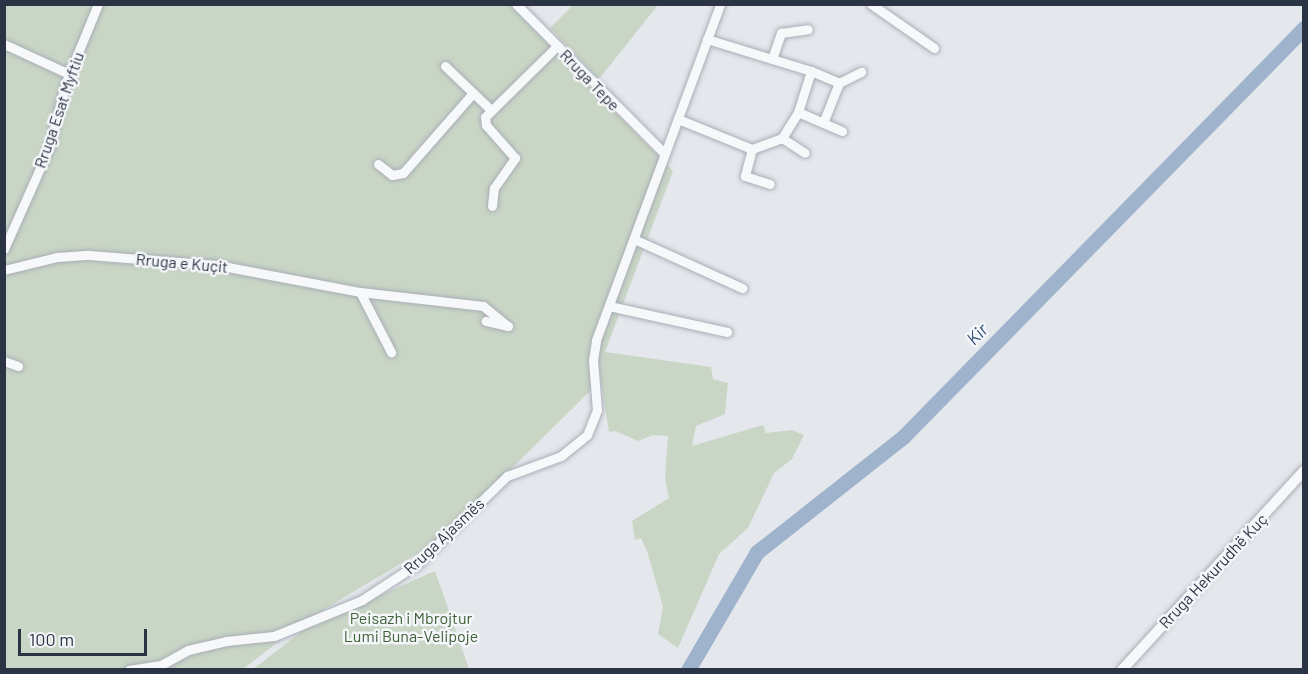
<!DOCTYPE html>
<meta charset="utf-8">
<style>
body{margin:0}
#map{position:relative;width:1308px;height:674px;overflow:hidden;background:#e4e7ec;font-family:Barlow,sans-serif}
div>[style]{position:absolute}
.green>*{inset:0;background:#c9d6c5}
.river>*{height:15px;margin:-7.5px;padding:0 7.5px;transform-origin:7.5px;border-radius:7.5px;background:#9fb4cc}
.roads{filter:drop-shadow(0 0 2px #a9aeb7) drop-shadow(0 0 2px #a9aeb7)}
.minor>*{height:9px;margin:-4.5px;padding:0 4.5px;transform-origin:4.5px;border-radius:4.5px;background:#f7f8fa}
.tertiary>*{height:10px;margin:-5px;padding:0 5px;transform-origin:5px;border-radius:5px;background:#f7f8fa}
span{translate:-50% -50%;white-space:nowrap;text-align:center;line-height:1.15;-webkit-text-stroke:5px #f4f6f9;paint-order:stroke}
.street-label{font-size:16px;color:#2b3445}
.park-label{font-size:16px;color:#3f6138}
.water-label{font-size:18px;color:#34527a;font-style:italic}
.frame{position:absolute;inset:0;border:6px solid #2b3445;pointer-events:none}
.scale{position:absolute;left:18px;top:629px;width:129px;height:27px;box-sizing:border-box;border:3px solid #2b3445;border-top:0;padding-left:8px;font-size:18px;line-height:21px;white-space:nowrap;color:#2b3445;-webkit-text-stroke:4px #f4f6f9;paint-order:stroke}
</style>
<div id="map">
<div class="green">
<div style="clip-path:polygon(4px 5px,510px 5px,673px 171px,605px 352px,711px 367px,713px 379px,728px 383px,725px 414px,696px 426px,692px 446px,763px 425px,766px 433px,792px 430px,804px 435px,792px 459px,774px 473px,748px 528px,719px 554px,678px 648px,658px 634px,663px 607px,647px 551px,641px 538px,635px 540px,632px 521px,669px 498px,665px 479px,668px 436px,653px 435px,638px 441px,616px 431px,609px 432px,599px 369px,590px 391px,437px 542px,306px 620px,243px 669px,5px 669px)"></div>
<div style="clip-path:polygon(573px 5px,573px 4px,658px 5px,599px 79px,550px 28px)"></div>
<div style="clip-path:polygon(435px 571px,469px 669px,252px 670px,306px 628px)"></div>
</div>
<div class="river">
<div style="left:688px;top:670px;width:137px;rotate:-59.7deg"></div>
<div style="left:757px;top:552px;width:186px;rotate:-38.2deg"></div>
<div style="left:903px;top:437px;width:573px;rotate:-45.57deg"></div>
</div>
<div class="roads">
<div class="minor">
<div style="left:516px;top:4px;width:211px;rotate:45.2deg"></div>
<div style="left:871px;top:4px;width:77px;rotate:34.9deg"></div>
<div style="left:4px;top:44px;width:72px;rotate:24.8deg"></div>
<div style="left:772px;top:59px;width:28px;rotate:-71deg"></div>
<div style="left:781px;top:33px;width:27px;rotate:-8deg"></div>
<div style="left:445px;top:66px;width:64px;rotate:43.7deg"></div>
<div style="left:811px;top:71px;width:30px;rotate:23deg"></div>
<div style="left:839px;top:83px;width:43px;rotate:111.8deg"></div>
<div style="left:839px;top:83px;width:25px;rotate:-27deg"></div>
<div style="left:798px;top:112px;width:48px;rotate:23.4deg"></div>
<div style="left:678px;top:119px;width:80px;rotate:22.1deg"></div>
<div style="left:752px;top:149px;width:32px;rotate:-20deg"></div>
<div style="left:782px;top:138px;width:31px;rotate:-58deg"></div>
<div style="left:798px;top:112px;width:43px;rotate:-72.4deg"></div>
<div style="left:811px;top:71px;width:109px;rotate:-162.9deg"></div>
<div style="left:782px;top:138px;width:27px;rotate:33deg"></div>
<div style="left:752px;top:149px;width:28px;rotate:105deg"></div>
<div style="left:745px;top:176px;width:26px;rotate:18deg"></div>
<div style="left:378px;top:164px;width:18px;rotate:38deg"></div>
<div style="left:392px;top:175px;width:11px;rotate:-10deg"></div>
<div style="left:403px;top:173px;width:106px;rotate:-48.8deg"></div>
<div style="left:492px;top:206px;width:18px;rotate:-84deg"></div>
<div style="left:494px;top:188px;width:37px;rotate:-55deg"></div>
<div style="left:515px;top:158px;width:44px;rotate:-131.3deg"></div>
<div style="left:486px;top:125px;width:8px;rotate:-97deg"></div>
<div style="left:485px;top:117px;width:101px;rotate:-44.6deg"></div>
<div style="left:634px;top:239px;width:119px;rotate:24.4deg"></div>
<div style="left:4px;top:249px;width:111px;rotate:-66deg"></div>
<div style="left:49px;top:148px;width:68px;rotate:-75.6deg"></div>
<div style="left:66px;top:82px;width:84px;rotate:-67.7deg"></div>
<div style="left:4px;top:270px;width:55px;rotate:-13.8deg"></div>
<div style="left:57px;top:257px;width:32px;rotate:-4deg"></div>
<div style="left:89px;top:255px;width:128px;rotate:4.5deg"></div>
<div style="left:217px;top:265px;width:146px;rotate:10.7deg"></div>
<div style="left:360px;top:292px;width:124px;rotate:6.5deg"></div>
<div style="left:483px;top:306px;width:32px;rotate:39deg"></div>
<div style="left:508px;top:326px;width:23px;rotate:-167deg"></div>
<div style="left:360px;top:292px;width:68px;rotate:62.7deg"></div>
<div style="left:609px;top:306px;width:121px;rotate:12.4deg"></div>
<div style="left:4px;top:361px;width:15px;rotate:20deg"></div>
<div style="left:129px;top:670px;width:32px;rotate:-9deg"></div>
<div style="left:161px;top:665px;width:31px;rotate:-29deg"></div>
<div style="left:188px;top:650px;width:39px;rotate:-13deg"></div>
<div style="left:226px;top:641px;width:48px;rotate:-5.9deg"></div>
<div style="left:274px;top:636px;width:95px;rotate:-22.2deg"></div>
<div style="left:362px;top:600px;width:66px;rotate:-33.2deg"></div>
<div style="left:417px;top:564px;width:126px;rotate:-44.4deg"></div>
<div style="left:507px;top:476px;width:58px;rotate:-20.3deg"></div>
<div style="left:561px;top:456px;width:33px;rotate:-39deg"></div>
<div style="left:587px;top:435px;width:27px;rotate:-68deg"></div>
<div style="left:597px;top:410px;width:50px;rotate:-94.6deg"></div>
<div style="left:593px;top:360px;width:20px;rotate:-81deg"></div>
<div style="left:596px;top:340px;width:358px;rotate:-69.7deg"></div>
</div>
<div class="tertiary">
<div style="left:1122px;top:670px;width:270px;rotate:-47.6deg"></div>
</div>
</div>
<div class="street-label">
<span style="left:590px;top:80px;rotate:46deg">Rruga Tepe</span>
<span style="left:59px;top:110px;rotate:-71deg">Rruga Esat Myftiu</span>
<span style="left:182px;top:263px;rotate:5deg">Rruga e Kuçit</span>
<span style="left:444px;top:536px;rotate:-43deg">Rruga Ajasmës</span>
<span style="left:1213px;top:571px;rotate:-47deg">Rruga Hekurudhë Kuç</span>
</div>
<div class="park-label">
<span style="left:411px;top:627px">Peisazh i Mbrojtur<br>Lumi Buna-Velipoje</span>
</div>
<div class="water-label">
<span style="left:977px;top:334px;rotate:-46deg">Kir</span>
</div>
<div class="frame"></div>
<div class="scale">100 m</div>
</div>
